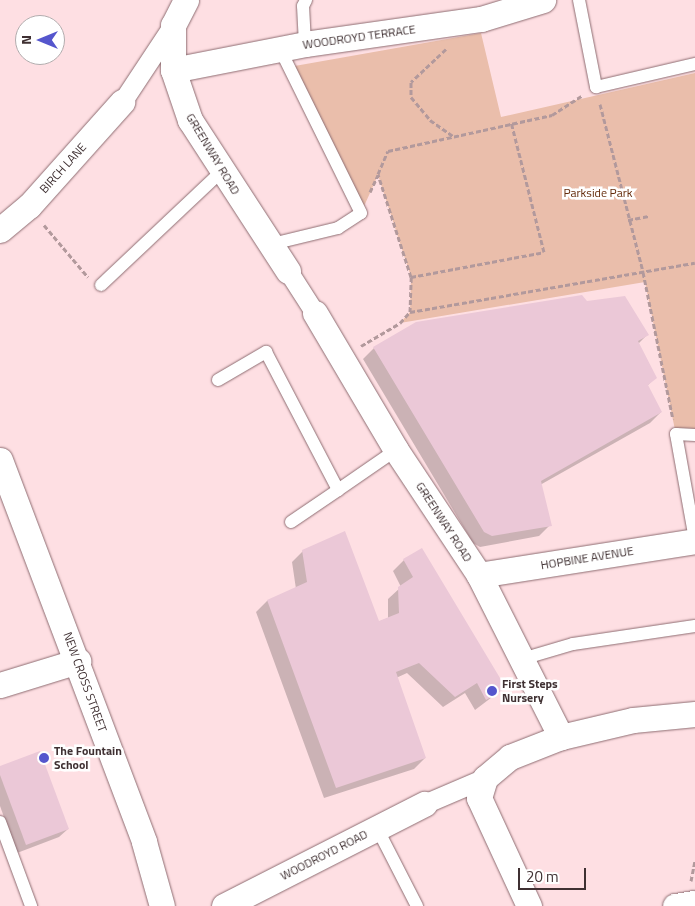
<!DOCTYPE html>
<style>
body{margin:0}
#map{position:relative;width:695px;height:906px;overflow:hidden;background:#fedfe3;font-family:"Titillium Web",sans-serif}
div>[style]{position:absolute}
.green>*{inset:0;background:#eabeab}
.shadow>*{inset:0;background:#0003}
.building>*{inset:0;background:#ebc8d7}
.path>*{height:3px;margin-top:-1.5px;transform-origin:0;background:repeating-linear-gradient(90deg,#b2999c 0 5px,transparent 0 7.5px)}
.roads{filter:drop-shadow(0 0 1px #8e6d72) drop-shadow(0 0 1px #8e6d72)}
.service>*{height:12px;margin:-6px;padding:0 6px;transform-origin:6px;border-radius:6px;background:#fff}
.pedestrian>*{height:19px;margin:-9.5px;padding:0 9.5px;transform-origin:9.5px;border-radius:9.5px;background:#fff}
.minor>*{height:25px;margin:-12.5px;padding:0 12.5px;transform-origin:12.5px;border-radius:12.5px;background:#fff}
.dots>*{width:14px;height:14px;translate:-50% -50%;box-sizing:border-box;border:2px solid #fff;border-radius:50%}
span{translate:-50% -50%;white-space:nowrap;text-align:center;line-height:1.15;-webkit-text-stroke:5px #fff;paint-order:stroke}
.street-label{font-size:12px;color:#3f3032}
.park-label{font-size:12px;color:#642b0b}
.poi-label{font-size:12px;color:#3f3032;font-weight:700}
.left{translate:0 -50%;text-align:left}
.north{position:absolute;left:15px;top:15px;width:50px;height:50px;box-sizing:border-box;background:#fff;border:1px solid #b2acad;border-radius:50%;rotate:270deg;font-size:14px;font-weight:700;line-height:20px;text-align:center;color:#3f3032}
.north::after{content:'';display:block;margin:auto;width:18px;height:22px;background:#5556cd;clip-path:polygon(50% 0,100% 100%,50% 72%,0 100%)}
.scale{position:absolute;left:518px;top:868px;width:68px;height:22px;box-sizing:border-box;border:2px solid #3f3032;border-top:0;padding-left:6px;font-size:15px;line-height:18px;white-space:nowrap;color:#3f3032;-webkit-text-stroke:4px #fff;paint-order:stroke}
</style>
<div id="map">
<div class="green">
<div style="clip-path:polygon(481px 33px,501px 117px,695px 73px,695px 430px,675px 430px,645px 282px,400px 323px,410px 312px,411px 277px,378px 175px,361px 213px,289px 67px)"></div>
</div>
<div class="shadow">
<div style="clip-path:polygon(587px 303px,647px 335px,638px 344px,655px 378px,647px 386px,661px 412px,650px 423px,540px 485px,550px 525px,539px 536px,480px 547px,473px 543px,363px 359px,374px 348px)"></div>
<div style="clip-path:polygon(303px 551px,378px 622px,388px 618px,388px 599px,401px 587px,393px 571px,404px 560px,504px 688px,475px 710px,465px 693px,443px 707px,407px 673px,396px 678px,425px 758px,414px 769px,324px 798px,256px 612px,267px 601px,296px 589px,292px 562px)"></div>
<div style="clip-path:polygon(0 768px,68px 829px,59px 837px,17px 853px,0 806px)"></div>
</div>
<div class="building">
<div style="clip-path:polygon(582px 295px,587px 301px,625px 296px,649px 335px,638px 341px,657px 378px,648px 385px,662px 412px,541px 481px,552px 526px,492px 536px,484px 532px,373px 347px,416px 322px)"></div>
<div style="clip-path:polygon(345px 531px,379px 621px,399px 613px,398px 587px,413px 577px,403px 559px,422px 548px,506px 688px,486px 700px,477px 683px,455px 697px,419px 663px,396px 672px,426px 758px,336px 788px,267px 600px,307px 582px,302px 550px)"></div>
<div style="clip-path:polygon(40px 751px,69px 829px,26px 845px,0 775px,0 766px)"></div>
</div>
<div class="path">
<div style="left:446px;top:49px;width:48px;rotate:136.7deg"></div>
<div style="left:411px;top:82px;width:15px;rotate:90deg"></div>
<div style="left:411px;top:97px;width:30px;rotate:50deg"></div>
<div style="left:430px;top:120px;width:28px;rotate:35deg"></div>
<div style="left:600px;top:104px;width:173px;rotate:75.6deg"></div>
<div style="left:643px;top:272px;width:150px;rotate:78.5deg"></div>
<div style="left:370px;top:192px;width:19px;rotate:-65deg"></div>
<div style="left:628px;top:220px;width:21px;rotate:-11deg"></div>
<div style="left:44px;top:225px;width:68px;rotate:49.8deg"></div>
<div style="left:411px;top:277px;width:135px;rotate:-10.6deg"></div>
<div style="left:544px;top:252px;width:134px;rotate:-104.2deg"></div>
<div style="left:410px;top:312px;width:35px;rotate:-88deg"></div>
<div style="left:411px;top:277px;width:108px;rotate:-107.8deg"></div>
<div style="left:378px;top:174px;width:25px;rotate:-67deg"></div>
<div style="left:388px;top:151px;width:168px;rotate:-12.4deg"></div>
<div style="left:552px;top:115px;width:35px;rotate:-33deg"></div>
<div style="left:361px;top:346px;width:45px;rotate:-30.5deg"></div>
<div style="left:400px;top:323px;width:15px;rotate:-48deg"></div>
<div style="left:410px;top:312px;width:289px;rotate:-9.8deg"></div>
<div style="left:691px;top:881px;width:20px;rotate:-79deg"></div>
</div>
<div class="roads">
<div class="service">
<div style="left:579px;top:0;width:89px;rotate:78.9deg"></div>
<div style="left:596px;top:87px;width:102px;rotate:-13.1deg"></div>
<div style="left:305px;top:44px;width:38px;rotate:-93deg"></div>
<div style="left:303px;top:6px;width:7px;rotate:-63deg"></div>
<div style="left:272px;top:244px;width:68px;rotate:-13.6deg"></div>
<div style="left:338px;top:228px;width:27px;rotate:-33deg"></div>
<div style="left:361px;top:213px;width:183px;rotate:-116.3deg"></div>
<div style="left:101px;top:285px;width:165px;rotate:-43.3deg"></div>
<div style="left:218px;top:380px;width:56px;rotate:-30.3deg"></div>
<div style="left:266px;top:352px;width:156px;rotate:62.4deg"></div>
<div style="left:338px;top:490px;width:70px;rotate:-34.6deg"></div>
<div style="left:695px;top:435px;width:19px;rotate:-177deg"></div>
<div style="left:676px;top:434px;width:108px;rotate:79.8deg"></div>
<div style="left:291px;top:522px;width:57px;rotate:-34.2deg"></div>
<div style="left:522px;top:659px;width:53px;rotate:-16.4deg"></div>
<div style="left:573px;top:644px;width:123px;rotate:-8.4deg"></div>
<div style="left:0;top:822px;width:90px;rotate:69.7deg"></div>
<div style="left:377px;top:828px;width:88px;rotate:62.9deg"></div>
</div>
<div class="pedestrian">
<div style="left:122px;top:102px;width:92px;rotate:-56.5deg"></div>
<div style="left:288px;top:271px;width:50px;rotate:57.3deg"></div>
<div style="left:424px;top:804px;width:66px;rotate:-23.1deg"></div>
</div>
<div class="minor">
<div style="left:186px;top:0;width:28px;rotate:117deg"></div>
<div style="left:173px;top:25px;width:45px;rotate:90deg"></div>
<div style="left:173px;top:70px;width:53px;rotate:71.2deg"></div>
<div style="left:190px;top:120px;width:180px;rotate:57deg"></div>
<div style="left:173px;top:70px;width:135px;rotate:-11.1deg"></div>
<div style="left:305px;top:44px;width:178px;rotate:-8.1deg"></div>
<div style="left:481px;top:19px;width:65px;rotate:-17deg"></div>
<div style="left:0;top:230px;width:38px;rotate:-40deg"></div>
<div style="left:29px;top:206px;width:140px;rotate:-48.2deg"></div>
<div style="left:315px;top:313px;width:159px;rotate:59.4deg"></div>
<div style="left:396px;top:450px;width:150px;rotate:56.4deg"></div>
<div style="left:479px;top:575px;width:182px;rotate:63.2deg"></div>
<div style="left:0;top:460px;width:408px;rotate:69.3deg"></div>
<div style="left:144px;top:842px;width:66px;rotate:74.3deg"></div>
<div style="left:479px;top:575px;width:219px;rotate:-8.9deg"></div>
<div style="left:0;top:685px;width:82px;rotate:-17.1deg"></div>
<div style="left:224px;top:906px;width:225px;rotate:-27deg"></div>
<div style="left:529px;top:906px;width:119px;rotate:-114.8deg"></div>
<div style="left:479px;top:798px;width:21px;rotate:-73deg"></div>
<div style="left:485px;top:778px;width:33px;rotate:-40deg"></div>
<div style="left:510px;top:757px;width:55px;rotate:-21.4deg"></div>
<div style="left:561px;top:737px;width:74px;rotate:-13.3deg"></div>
<div style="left:633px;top:720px;width:62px;rotate:-5.5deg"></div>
<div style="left:675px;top:906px;width:20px;rotate:-9deg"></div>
</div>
</div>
<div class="dots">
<div style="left:492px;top:691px;background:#5556cd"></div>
<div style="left:44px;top:758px;background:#5556cd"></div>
</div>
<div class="street-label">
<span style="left:359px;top:37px;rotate:-8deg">WOODROYD TERRACE</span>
<span style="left:213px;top:154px;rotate:59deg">GREENWAY ROAD</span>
<span style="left:63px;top:168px;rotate:-48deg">BIRCH LANE</span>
<span style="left:444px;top:522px;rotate:57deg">GREENWAY ROAD</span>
<span style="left:587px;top:558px;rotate:-9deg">HOPBINE AVENUE</span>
<span style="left:85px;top:682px;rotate:70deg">NEW CROSS STREET</span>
<span style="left:324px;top:855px;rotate:-27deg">WOODROYD ROAD</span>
</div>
<div class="park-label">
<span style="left:598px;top:193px">Parkside Park</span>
</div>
<div class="poi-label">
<span class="left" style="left:502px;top:691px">First Steps<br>Nursery</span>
<span class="left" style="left:54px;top:758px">The Fountain<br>School</span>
</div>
<div class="north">N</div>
<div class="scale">20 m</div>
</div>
